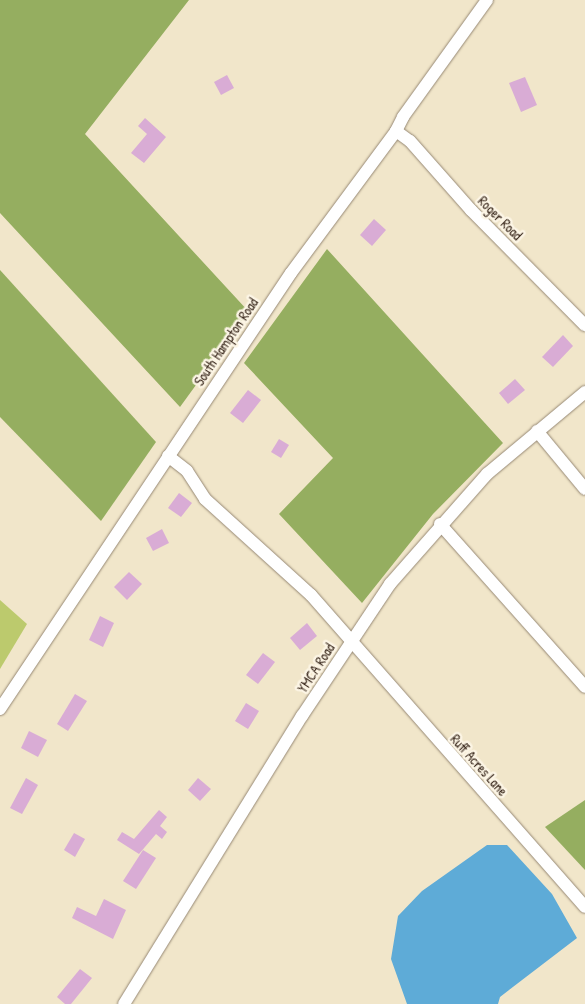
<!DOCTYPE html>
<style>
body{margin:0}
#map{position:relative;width:585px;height:1004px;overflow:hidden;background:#f1e6ca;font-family:"Patrick Hand",sans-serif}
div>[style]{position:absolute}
.green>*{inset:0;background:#bcca6d}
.forest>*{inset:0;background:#95ae60}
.water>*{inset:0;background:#5eabd7}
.building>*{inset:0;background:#d9acd5}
.roads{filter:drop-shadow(0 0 1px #968874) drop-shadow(0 0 1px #968874)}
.minor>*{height:12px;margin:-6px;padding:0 6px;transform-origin:6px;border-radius:6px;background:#fff}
span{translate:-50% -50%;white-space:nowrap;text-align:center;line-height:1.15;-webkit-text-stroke:5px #fcf5e5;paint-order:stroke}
.street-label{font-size:14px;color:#3b2a1e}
</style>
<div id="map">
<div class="green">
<div style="clip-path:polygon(0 600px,27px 624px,0 669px)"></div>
</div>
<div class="forest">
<div style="clip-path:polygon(0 0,189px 0,85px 134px,249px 312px,180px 407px,0 213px)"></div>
<div style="clip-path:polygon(327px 249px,503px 443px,433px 514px,362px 603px,279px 514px,333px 458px,244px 363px)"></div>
<div style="clip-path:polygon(0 270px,156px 442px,101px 521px,0 417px)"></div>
<div style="clip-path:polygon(585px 800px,585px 870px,545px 827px)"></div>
</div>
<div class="water">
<div style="clip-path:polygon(487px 845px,507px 845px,552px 894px,577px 938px,500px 997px,498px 1004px,407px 1004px,391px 959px,398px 916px,422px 891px)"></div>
</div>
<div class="building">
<div style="clip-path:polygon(227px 75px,234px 88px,221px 95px,214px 82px)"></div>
<div style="clip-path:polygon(525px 77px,537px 105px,521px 112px,509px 83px)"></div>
<div style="clip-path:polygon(145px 118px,166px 137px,144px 163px,131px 153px,147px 134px,138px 126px)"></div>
<div style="clip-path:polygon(374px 219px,386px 230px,372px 246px,360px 235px)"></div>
<div style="clip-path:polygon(563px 335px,573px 346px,553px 367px,542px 357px)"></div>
<div style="clip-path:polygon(515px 379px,525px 390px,508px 404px,499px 393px)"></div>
<div style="clip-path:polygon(248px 390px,261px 400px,243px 423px,230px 413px)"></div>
<div style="clip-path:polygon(279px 439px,289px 445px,281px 458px,271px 452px)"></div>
<div style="clip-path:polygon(179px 493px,192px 503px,181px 517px,168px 508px)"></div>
<div style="clip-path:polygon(162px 529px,169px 543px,153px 551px,146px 538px)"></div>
<div style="clip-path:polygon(129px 572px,142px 584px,127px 600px,114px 587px)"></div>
<div style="clip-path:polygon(100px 616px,114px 623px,103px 647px,89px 640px)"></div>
<div style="clip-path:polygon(307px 623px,317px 636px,300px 650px,290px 638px)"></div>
<div style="clip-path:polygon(263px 653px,275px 662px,258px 684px,246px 675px)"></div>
<div style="clip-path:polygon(75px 694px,87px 701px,68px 731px,57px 724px)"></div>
<div style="clip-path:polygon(246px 703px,259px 711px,248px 729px,235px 721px)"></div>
<div style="clip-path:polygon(29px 731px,47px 740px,38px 757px,21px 748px)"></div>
<div style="clip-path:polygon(26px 778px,38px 785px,22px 814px,10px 808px)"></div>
<div style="clip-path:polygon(198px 778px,211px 789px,200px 801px,188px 790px)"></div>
<div style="clip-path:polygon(159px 810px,167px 817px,160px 826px,167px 832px,162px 839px,156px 834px,139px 854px,117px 840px,122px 832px,134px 839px)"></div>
<div style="clip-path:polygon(74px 833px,85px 839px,75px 857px,64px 850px)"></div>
<div style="clip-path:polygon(143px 850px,156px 858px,136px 889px,123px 881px)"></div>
<div style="clip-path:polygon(104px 899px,126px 910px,113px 939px,72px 918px,77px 907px,96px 916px)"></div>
<div style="clip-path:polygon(80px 969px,92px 978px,71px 1004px,65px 1004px,57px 997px)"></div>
</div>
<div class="roads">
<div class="minor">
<div style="left:396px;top:131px;width:17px;rotate:36deg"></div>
<div style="left:410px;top:141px;width:92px;rotate:48.5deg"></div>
<div style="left:471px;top:210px;width:162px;rotate:45.3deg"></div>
<div style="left:537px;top:431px;width:75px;rotate:50.4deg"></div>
<div style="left:168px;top:456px;width:24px;rotate:38deg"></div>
<div style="left:187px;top:471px;width:33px;rotate:57deg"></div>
<div style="left:205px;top:499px;width:143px;rotate:42.2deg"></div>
<div style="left:311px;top:595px;width:415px;rotate:48.7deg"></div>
<div style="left:440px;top:524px;width:218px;rotate:48.3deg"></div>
<div style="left:0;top:709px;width:524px;rotate:-56.28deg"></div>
<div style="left:291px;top:273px;width:177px;rotate:-53.5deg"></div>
<div style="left:396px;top:131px;width:16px;rotate:-63deg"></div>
<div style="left:403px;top:117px;width:144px;rotate:-54.3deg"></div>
<div style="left:124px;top:1004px;width:339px;rotate:-58.3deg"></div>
<div style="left:302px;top:716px;width:159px;rotate:-56.3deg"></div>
<div style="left:390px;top:584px;width:147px;rotate:-48.6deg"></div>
<div style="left:487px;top:474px;width:128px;rotate:-39.9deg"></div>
</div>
</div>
<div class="street-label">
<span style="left:500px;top:218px;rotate:45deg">Roger Road</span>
<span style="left:226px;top:342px;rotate:-56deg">South Hampton Road</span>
<span style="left:316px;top:668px;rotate:-57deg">YMCA Road</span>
<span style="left:479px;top:765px;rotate:48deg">Ruff Acres Lane</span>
</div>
</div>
